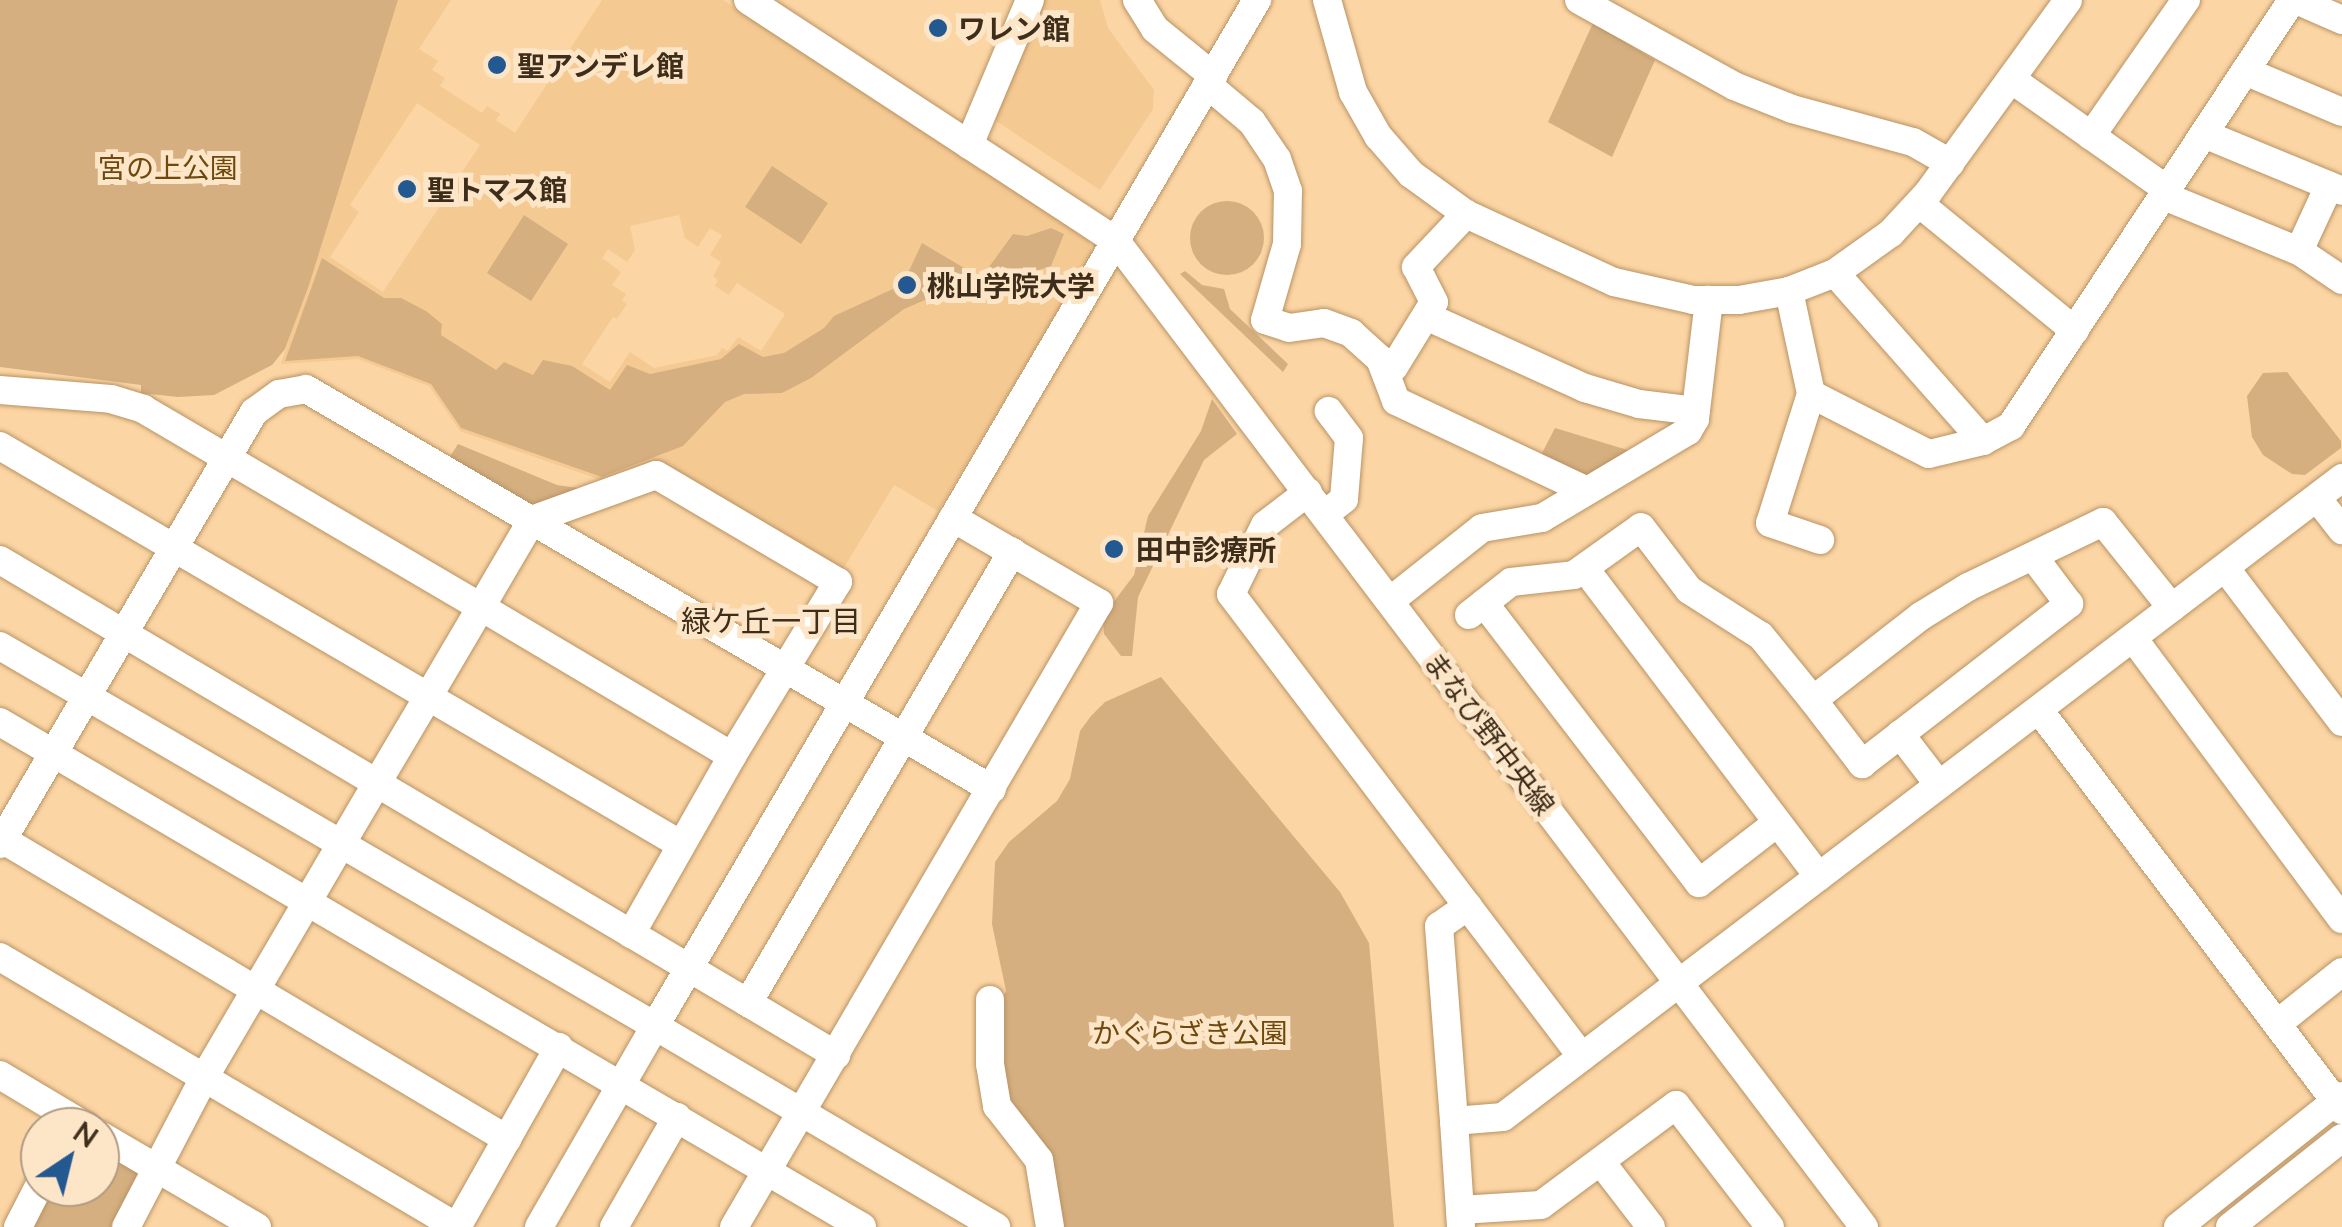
<!DOCTYPE html>
<meta charset="utf-8">
<style>
body{margin:0}
#map{position:relative;width:2342px;height:1227px;overflow:hidden;background:#fcd5a4;font-family:Lato,"Noto Sans JP",sans-serif}
div>[style]{position:absolute}
.built>*{inset:0;background:#f5c992}
.green>*{inset:0;background:#d5af80}
.round{border-radius:50%}
.roads{filter:drop-shadow(0 0 2px #b89364) drop-shadow(0 0 2px #b89364)}
.minor>*{height:28px;margin:-14px;padding:0 14px;transform-origin:14px;border-radius:14px;background:#fff}
.dots>*{width:28px;height:28px;translate:-50% -50%;box-sizing:border-box;border:5px solid #fde5c8;border-radius:50%}
span{translate:-50% -50%;white-space:nowrap;text-align:center;line-height:1.15;-webkit-text-stroke:10px #fde5c8;paint-order:stroke}
.poi-label{font-size:28px;color:#3d2d1a;font-weight:700}
.left{translate:0 -50%;text-align:left}
.park-label{font-size:28px;color:#6e490d}
.street-label{font-size:28px;color:#3d2d1a}
.neighbourhood-label{font-size:30px;color:#3d2d1a}
.north{position:absolute;left:20px;top:1107px;width:100px;height:100px;box-sizing:border-box;background:#fde5c8;border:2px solid #b09b82;border-radius:50%;rotate:35deg;font-size:28px;font-weight:700;line-height:40px;text-align:center;color:#3d2d1a}
.north::after{content:'';display:block;margin:auto;width:35px;height:45px;background:#245891;clip-path:polygon(50% 0,100% 100%,50% 72%,0 100%)}
</style>
<div id="map">
<div class="built">
<div style="clip-path:polygon(evenodd,398px 0,451px 0,419px 49px,438px 61px,432px 70px,445px 78px,440px 86px,482px 113px,487px 106px,500px 114px,496px 120px,515px 133px,602px 0,723px 0,1088px 239px,1092px 253px,938px 511px,894px 485px,842px 571px,659px 462px,604px 481px,460px 431px,429px 386px,358px 359px,281px 364px,398px 0,417px 103px,480px 145px,383px 292px,330px 257px,359px 212px,350px 205px,417px 103px,398px 0,679px 215px,685px 238px,698px 247px,710px 228px,722px 235px,710px 255px,721px 262px,713px 276px,718px 280px,715px 286px,729px 295px,737px 283px,785px 314px,761px 351px,738px 337px,728px 351px,722px 348px,717px 355px,654px 368px,630px 352px,610px 382px,582px 364px,613px 317px,617px 319px,627px 304px,622px 300px,626px 294px,612px 285px,621px 272px,602px 258px,608px 249px,627px 262px,635px 250px,630px 226px,679px 215px)"></div>
<div style="clip-path:polygon(1042px 0,1100px 0,1108px 28px,1154px 90px,1153px 109px,1100px 190px,993px 119px)"></div>
</div>
<div class="green">
<div style="clip-path:polygon(0 0,398px 0,309px 285px,285px 349px,272px 365px,214px 395px,178px 397px,141px 393px,141px 385px,0 367px)"></div>
<div style="clip-path:polygon(1593px 23px,1655px 60px,1612px 157px,1548px 122px)"></div>
<div style="clip-path:polygon(772px 166px,828px 203px,801px 244px,745px 207px)"></div>
<div class="round" style="left:1190px;top:201px;width:74px;height:74px"></div>
<div style="clip-path:polygon(524px 215px,568px 244px,531px 301px,487px 273px)"></div>
<div style="clip-path:polygon(1051px 228px,1064px 234px,1051px 266px,1023px 275px,1006px 288px,925px 300px,904px 309px,811px 378px,782px 393px,744px 394px,725px 402px,683px 446px,602px 477px,461px 428px,431px 384px,358px 356px,285px 361px,322px 258px,384px 298px,401px 298px,426px 311px,442px 324px,441px 335px,496px 370px,504px 362px,533px 375px,543px 360px,572px 366px,610px 390px,627px 365px,650px 374px,721px 359px,739px 344px,763px 357px,784px 353px,824px 328px,834px 316px,895px 288px,907px 275px,922px 243px,981px 278px,1013px 234px,1027px 236px)"></div>
<div style="clip-path:polygon(1185px 271px,1202px 285px,1224px 289px,1230px 309px,1288px 364px,1283px 372px,1180px 274px)"></div>
<div style="clip-path:polygon(2287px 372px,2341px 441px,2341px 448px,2305px 475px,2292px 474px,2263px 455px,2252px 437px,2247px 396px,2263px 373px)"></div>
<div style="clip-path:polygon(1212px 399px,1237px 434px,1204px 460px,1138px 597px,1132px 656px,1121px 656px,1104px 634px,1103px 616px,1134px 575px,1148px 516px,1201px 431px)"></div>
<div style="clip-path:polygon(1555px 428px,1634px 452px,1586px 481px,1538px 461px)"></div>
<div style="clip-path:polygon(458px 444px,557px 485px,584px 489px,529px 507px,448px 460px)"></div>
<div style="clip-path:polygon(1161px 677px,1340px 892px,1369px 943px,1394px 1227px,1054px 1227px,1008px 1112px,996px 1009px,1006px 991px,992px 924px,995px 862px,1009px 842px,1057px 801px,1070px 779px,1080px 731px,1091px 716px,1105px 702px)"></div>
<div style="clip-path:polygon(100px 1146px,140px 1170px,141px 1177px,117px 1227px,32px 1227px,54px 1187px,100px 1187px)"></div>
</div>
<div class="roads">
<div class="minor">
<div style="left:748px;top:0;width:440px;rotate:33.2deg"></div>
<div style="left:1116px;top:241px;width:1238px;rotate:52.82deg"></div>
<div style="left:1137px;top:0;width:34px;rotate:58deg"></div>
<div style="left:1155px;top:29px;width:75px;rotate:39deg"></div>
<div style="left:1327px;top:0;width:96px;rotate:74.2deg"></div>
<div style="left:1353px;top:92px;width:51px;rotate:60.4deg"></div>
<div style="left:1378px;top:136px;width:50px;rotate:49deg"></div>
<div style="left:1411px;top:174px;width:68px;rotate:36deg"></div>
<div style="left:1466px;top:214px;width:163px;rotate:24.7deg"></div>
<div style="left:1614px;top:282px;width:81px;rotate:12.8deg"></div>
<div style="left:1693px;top:300px;width:46px"></div>
<div style="left:1739px;top:300px;width:51px;rotate:-10.2deg"></div>
<div style="left:1789px;top:291px;width:49px;rotate:-21.4deg"></div>
<div style="left:1835px;top:273px;width:69px;rotate:-35.5deg"></div>
<div style="left:1891px;top:233px;width:54px;rotate:-47.2deg"></div>
<div style="left:1928px;top:193px;width:238px;rotate:-54deg"></div>
<div style="left:1579px;top:0;width:177px;rotate:29deg"></div>
<div style="left:1734px;top:86px;width:62px;rotate:21.6deg"></div>
<div style="left:1792px;top:109px;width:125px;rotate:15.3deg"></div>
<div style="left:1913px;top:142px;width:43px;rotate:29.6deg"></div>
<div style="left:2296px;top:0;width:50px;rotate:23.5deg"></div>
<div style="left:2245px;top:71px;width:105px;rotate:22.9deg"></div>
<div style="left:2011px;top:79px;width:192px;rotate:35.3deg"></div>
<div style="left:1208px;top:85px;width:57px;rotate:40.1deg"></div>
<div style="left:1252px;top:122px;width:45px;rotate:56deg"></div>
<div style="left:1277px;top:159px;width:34px;rotate:71deg"></div>
<div style="left:1288px;top:191px;width:53px;rotate:91.1deg"></div>
<div style="left:1287px;top:244px;width:79px;rotate:106.1deg"></div>
<div style="left:1265px;top:320px;width:25px;rotate:18deg"></div>
<div style="left:1289px;top:328px;width:35px;rotate:-8deg"></div>
<div style="left:1324px;top:323px;width:29px;rotate:20deg"></div>
<div style="left:1351px;top:333px;width:39px;rotate:42deg"></div>
<div style="left:1380px;top:359px;width:45px;rotate:69.1deg"></div>
<div style="left:1396px;top:401px;width:209px;rotate:25.2deg"></div>
<div style="left:2204px;top:134px;width:149px;rotate:22.4deg"></div>
<div style="left:2091px;top:136px;width:166px;rotate:-55.1deg"></div>
<div style="left:969px;top:145px;width:157px;rotate:-67.2deg"></div>
<div style="left:2164px;top:196px;width:146px;rotate:22.2deg"></div>
<div style="left:2299px;top:251px;width:52px;rotate:34deg"></div>
<div style="left:1920px;top:204px;width:200px;rotate:39.3deg"></div>
<div style="left:2299px;top:251px;width:72px;rotate:-65.2deg"></div>
<div style="left:1835px;top:273px;width:224px;rotate:48.6deg"></div>
<div style="left:1789px;top:291px;width:105px;rotate:77.9deg"></div>
<div style="left:1811px;top:394px;width:135px;rotate:107.6deg"></div>
<div style="left:1770px;top:523px;width:53px;rotate:18.8deg"></div>
<div style="left:1426px;top:316px;width:175px;rotate:24.4deg"></div>
<div style="left:1585px;top:388px;width:56px;rotate:16.5deg"></div>
<div style="left:1639px;top:404px;width:57px;rotate:7deg"></div>
<div style="left:1386px;top:369px;width:8px;rotate:-14deg"></div>
<div style="left:1394px;top:367px;width:76px;rotate:-58.4deg"></div>
<div style="left:1434px;top:302px;width:39px;rotate:-117deg"></div>
<div style="left:1416px;top:267px;width:73px;rotate:-46.7deg"></div>
<div style="left:0;top:390px;width:111px;rotate:4.6deg"></div>
<div style="left:111px;top:399px;width:34px;rotate:17deg"></div>
<div style="left:143px;top:409px;width:392px;rotate:30.4deg"></div>
<div style="left:481px;top:607px;width:292px;rotate:30.7deg"></div>
<div style="left:732px;top:756px;width:204px;rotate:-58.7deg"></div>
<div style="left:838px;top:582px;width:211px;rotate:-149.5deg"></div>
<div style="left:656px;top:475px;width:132px;rotate:160.1deg"></div>
<div style="left:532px;top:520px;width:101px;rotate:120.4deg"></div>
<div style="left:481px;top:607px;width:104px;rotate:120.5deg"></div>
<div style="left:428px;top:697px;width:100px;rotate:120.7deg"></div>
<div style="left:377px;top:783px;width:342px;rotate:120.4deg"></div>
<div style="left:204px;top:1078px;width:168px;rotate:117.6deg"></div>
<div style="left:1811px;top:394px;width:132px;rotate:27deg"></div>
<div style="left:1929px;top:454px;width:56px;rotate:-13.5deg"></div>
<div style="left:1983px;top:441px;width:32px;rotate:-28deg"></div>
<div style="left:2011px;top:426px;width:510px;rotate:-56.59deg"></div>
<div style="left:0;top:446px;width:788px;rotate:30.34deg"></div>
<div style="left:1308px;top:492px;width:54px;rotate:142.5deg"></div>
<div style="left:1265px;top:525px;width:77px;rotate:116.2deg"></div>
<div style="left:1231px;top:594px;width:581px;rotate:52.83deg"></div>
<div style="left:2317px;top:498px;width:41px;rotate:52deg"></div>
<div style="left:1325px;top:514px;width:24px;rotate:-38deg"></div>
<div style="left:1344px;top:499px;width:61px;rotate:-85.3deg"></div>
<div style="left:1349px;top:438px;width:34px;rotate:-127deg"></div>
<div style="left:0;top:560px;width:972px;rotate:30.63deg"></div>
<div style="left:2226px;top:569px;width:192px;rotate:52.8deg"></div>
<div style="left:1586px;top:570px;width:385px;rotate:52.8deg"></div>
<div style="left:1390px;top:601px;width:117px;rotate:-38.4deg"></div>
<div style="left:1482px;top:528px;width:61px;rotate:-9.5deg"></div>
<div style="left:1542px;top:518px;width:170px;rotate:-30.8deg"></div>
<div style="left:1688px;top:431px;width:14px;rotate:-60deg"></div>
<div style="left:1695px;top:419px;width:120px;rotate:-83.3deg"></div>
<div style="left:1484px;top:603px;width:353px;rotate:52.5deg"></div>
<div style="left:1699px;top:883px;width:98px;rotate:-37.6deg"></div>
<div style="left:1469px;top:615px;width:53px;rotate:-38.2deg"></div>
<div style="left:1511px;top:582px;width:63px;rotate:-6.3deg"></div>
<div style="left:1574px;top:575px;width:82px;rotate:-35.6deg"></div>
<div style="left:1641px;top:527px;width:79px;rotate:52.7deg"></div>
<div style="left:1689px;top:590px;width:85px;rotate:32.6deg"></div>
<div style="left:1761px;top:636px;width:82px;rotate:50.9deg"></div>
<div style="left:1813px;top:700px;width:137px;rotate:-37.9deg"></div>
<div style="left:1921px;top:616px;width:55px;rotate:-31.7deg"></div>
<div style="left:1968px;top:587px;width:150px;rotate:-25.7deg"></div>
<div style="left:2103px;top:522px;width:110px;rotate:51.3deg"></div>
<div style="left:2133px;top:638px;width:350px;rotate:53.4deg"></div>
<div style="left:0;top:646px;width:757px;rotate:30.12deg"></div>
<div style="left:655px;top:1026px;width:1190px;rotate:-59.6deg"></div>
<div style="left:1813px;top:700px;width:81px;rotate:52.6deg"></div>
<div style="left:1862px;top:764px;width:262px;rotate:-37.7deg"></div>
<div style="left:2069px;top:604px;width:60px;rotate:-126.9deg"></div>
<div style="left:2039px;top:710px;width:502px;rotate:52.86deg"></div>
<div style="left:0;top:722px;width:999px;rotate:30.36deg"></div>
<div style="left:1900px;top:734px;width:64px;rotate:52.6deg"></div>
<div style="left:0;top:838px;width:590px;rotate:30.7deg"></div>
<div style="left:0;top:844px;width:501px;rotate:-59.55deg"></div>
<div style="left:254px;top:412px;width:31px;rotate:-36deg"></div>
<div style="left:279px;top:394px;width:27px;rotate:-10deg"></div>
<div style="left:306px;top:389px;width:794px;rotate:30.25deg"></div>
<div style="left:1468px;top:906px;width:35px;rotate:145deg"></div>
<div style="left:1439px;top:926px;width:196px;rotate:85.6deg"></div>
<div style="left:1454px;top:1121px;width:49px;rotate:-4.7deg"></div>
<div style="left:1503px;top:1117px;width:1055px;rotate:-37.29deg"></div>
<div style="left:631px;top:934px;width:205px;rotate:-60.4deg"></div>
<div style="left:0;top:957px;width:531px;rotate:30.58deg"></div>
<div style="left:457px;top:1227px;width:207px;rotate:-60.5deg"></div>
<div style="left:990px;top:1000px;width:64px;rotate:90deg"></div>
<div style="left:990px;top:1064px;width:43px;rotate:80.5deg"></div>
<div style="left:997px;top:1106px;width:68px;rotate:52.1deg"></div>
<div style="left:1039px;top:1160px;width:68px;rotate:80.7deg"></div>
<div style="left:748px;top:1003px;width:523px;rotate:-59.66deg"></div>
<div style="left:2277px;top:1024px;width:83px;rotate:-38.7deg"></div>
<div style="left:0;top:1075px;width:101px;rotate:30.9deg"></div>
<div style="left:1454px;top:1121px;width:105px;rotate:86.2deg"></div>
<div style="left:100px;top:1135px;width:182px;rotate:30.4deg"></div>
<div style="left:1601px;top:1162px;width:82px;rotate:52.4deg"></div>
<div style="left:1460px;top:1210px;width:81px;rotate:-3.5deg"></div>
<div style="left:1541px;top:1205px;width:168px;rotate:-36.5deg"></div>
<div style="left:1676px;top:1105px;width:154px;rotate:52.4deg"></div>
<div style="left:18px;top:1227px;width:48px;rotate:-62.9deg"></div>
<div style="left:539px;top:1227px;width:232px;rotate:-60deg"></div>
<div style="left:655px;top:1026px;width:396px;rotate:30.5deg"></div>
<div style="left:614px;top:1227px;width:127px;rotate:-60.2deg"></div>
<div style="left:734px;top:1227px;width:723px;rotate:-59.68deg"></div>
<div style="left:1099px;top:603px;width:169px;rotate:-149.8deg"></div>
<div style="left:2178px;top:1227px;width:210px;rotate:-38.6deg"></div>
<div style="left:2230px;top:1227px;width:143px;rotate:-38.5deg"></div>
</div>
</div>
<div class="dots">
<div style="left:938px;top:28px;background:#245891"></div>
<div style="left:497px;top:65px;background:#245891"></div>
<div style="left:407px;top:189px;background:#245891"></div>
<div style="left:907px;top:285px;background:#245891"></div>
<div style="left:1114px;top:549px;background:#245891"></div>
</div>
<div class="poi-label">
<span class="left" style="left:958px;top:28px">ワレン館</span>
<span class="left" style="left:517px;top:65px">聖アンデレ館</span>
<span class="left" style="left:427px;top:189px">聖トマス館</span>
<span class="left" style="left:927px;top:285px">桃山学院大学</span>
<span class="left" style="left:1136px;top:549px">田中診療所</span>
</div>
<div class="park-label">
<span style="left:168px;top:167px">宮の上公園</span>
<span style="left:1190px;top:1032px">かぐらざき公園</span>
</div>
<div class="street-label">
<span style="left:1490px;top:733px;rotate:53deg">まなび野中央線</span>
</div>
<div class="neighbourhood-label">
<span style="left:771px;top:620px">緑ケ丘一丁目</span>
</div>
<div class="north">N</div>
</div>
